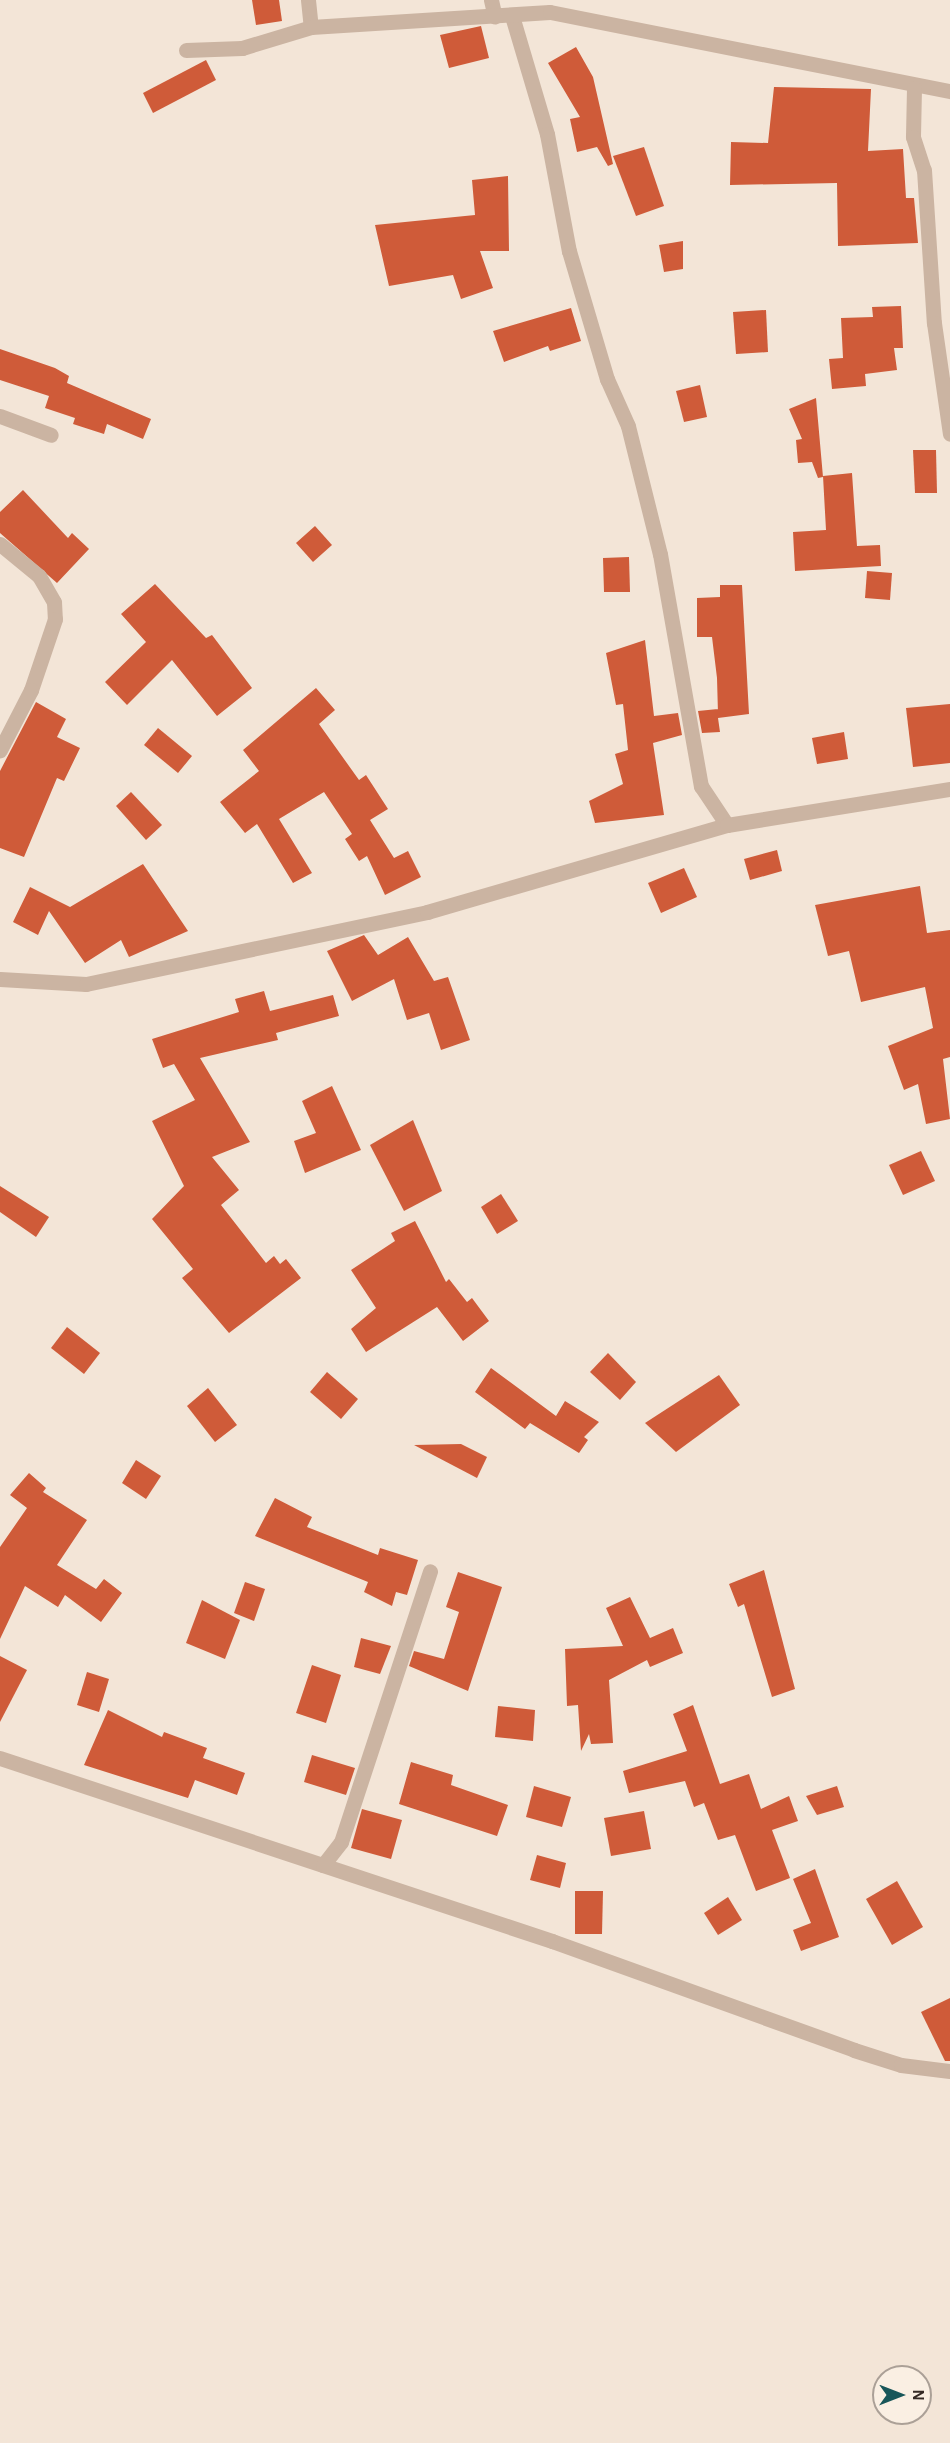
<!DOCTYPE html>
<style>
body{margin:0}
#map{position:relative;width:950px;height:2443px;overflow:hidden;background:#f3e5d7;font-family:"Alegreya Sans",sans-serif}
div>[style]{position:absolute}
.building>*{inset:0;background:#cf5b39}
.minor>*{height:15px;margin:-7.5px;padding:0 7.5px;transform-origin:7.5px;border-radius:7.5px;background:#cbb4a2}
span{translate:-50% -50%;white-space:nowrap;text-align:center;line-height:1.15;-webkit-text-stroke:4.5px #faefe3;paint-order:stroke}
.north{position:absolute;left:872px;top:2365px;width:60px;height:60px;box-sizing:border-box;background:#faefe3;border:2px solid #aba097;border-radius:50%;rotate:90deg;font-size:16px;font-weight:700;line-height:24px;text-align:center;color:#352a25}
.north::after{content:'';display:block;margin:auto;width:21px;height:27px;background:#185659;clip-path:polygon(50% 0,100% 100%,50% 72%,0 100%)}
</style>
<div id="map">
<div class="building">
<div style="clip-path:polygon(252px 0,279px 0,282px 21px,256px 25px)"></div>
<div style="clip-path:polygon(481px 26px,489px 58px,449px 68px,440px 35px)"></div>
<div style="clip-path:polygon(576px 47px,593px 77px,613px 164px,608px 166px,597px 147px,577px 152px,570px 119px,580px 117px,548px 63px)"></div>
<div style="clip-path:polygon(206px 60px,216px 80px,153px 113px,143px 93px)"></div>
<div style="clip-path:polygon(774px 87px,871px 89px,868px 151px,903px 149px,906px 198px,914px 198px,918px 243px,838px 246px,837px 183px,730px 185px,731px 142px,768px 143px)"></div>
<div style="clip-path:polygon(644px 147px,664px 206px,636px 216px,613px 156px)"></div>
<div style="clip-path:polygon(508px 176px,509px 251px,480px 251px,493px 288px,461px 299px,453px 275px,389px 286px,375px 225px,475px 215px,472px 180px)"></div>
<div style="clip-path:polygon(683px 241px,683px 269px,664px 272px,659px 245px)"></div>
<div style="clip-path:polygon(901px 306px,903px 348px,894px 348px,897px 370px,865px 374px,866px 386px,832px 389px,829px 359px,843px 358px,841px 318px,873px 317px,872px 307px)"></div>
<div style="clip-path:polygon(571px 308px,581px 341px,550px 351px,548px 346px,504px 362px,493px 331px)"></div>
<div style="clip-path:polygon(766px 310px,768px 352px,736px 354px,733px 312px)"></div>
<div style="clip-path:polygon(0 349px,55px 368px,69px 376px,67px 383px,151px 419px,143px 439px,107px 424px,104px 434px,73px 424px,75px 418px,45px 408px,49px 396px,0 380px)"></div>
<div style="clip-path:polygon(700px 385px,707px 417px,684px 422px,676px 391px)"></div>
<div style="clip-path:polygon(816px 398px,823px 477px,818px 478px,812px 462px,798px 463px,796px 440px,802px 439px,789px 409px)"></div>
<div style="clip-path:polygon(913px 450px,936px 450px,937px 493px,915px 493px)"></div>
<div style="clip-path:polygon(852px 473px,857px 546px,880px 545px,881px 566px,795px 571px,793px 532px,826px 530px,823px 476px)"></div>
<div style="clip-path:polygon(23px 490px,68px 538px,72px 533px,89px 549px,57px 583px,0 533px,0 512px)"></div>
<div style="clip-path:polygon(315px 526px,332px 545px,313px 562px,296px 543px)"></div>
<div style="clip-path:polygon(629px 557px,630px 592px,604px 592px,603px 558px)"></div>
<div style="clip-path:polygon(867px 571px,892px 573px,890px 600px,865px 598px)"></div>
<div style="clip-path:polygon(155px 584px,206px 638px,212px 635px,252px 688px,217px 716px,172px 660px,127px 705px,105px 682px,146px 642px,121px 614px)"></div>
<div style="clip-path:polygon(720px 585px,742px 585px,749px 714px,718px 718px,720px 732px,702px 733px,698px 711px,718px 709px,718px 714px,717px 678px,712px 637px,697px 637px,697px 598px,720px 597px)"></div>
<div style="clip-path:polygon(645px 640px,654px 716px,678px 713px,682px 735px,653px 743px,664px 815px,595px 823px,589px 801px,623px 784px,615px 754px,628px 750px,623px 704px,616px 705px,606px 653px)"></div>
<div style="clip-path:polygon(316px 688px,335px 710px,319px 724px,359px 780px,366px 775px,388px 809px,370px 820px,394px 858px,408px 851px,421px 877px,385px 895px,367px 856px,359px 861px,345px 839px,352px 834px,324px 792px,279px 819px,312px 873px,293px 883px,257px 824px,245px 833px,220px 802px,259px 771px,243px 750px)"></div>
<div style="clip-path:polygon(36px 702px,66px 719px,57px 737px,80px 748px,64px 781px,57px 778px,24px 857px,0 848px,0 771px)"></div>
<div style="clip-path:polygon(950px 704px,950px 763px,913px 767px,906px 708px)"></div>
<div style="clip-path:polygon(158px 728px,192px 756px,178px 773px,144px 745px)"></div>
<div style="clip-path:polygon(844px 732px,848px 759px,817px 764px,812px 738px)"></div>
<div style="clip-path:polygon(131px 792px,162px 825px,146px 840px,116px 806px)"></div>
<div style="clip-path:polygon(777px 850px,782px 871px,750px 880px,744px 859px)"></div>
<div style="clip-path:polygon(143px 864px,188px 931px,129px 957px,121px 940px,85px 963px,49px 911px,38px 935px,13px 922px,30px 887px,70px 907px)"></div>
<div style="clip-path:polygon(684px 868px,697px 897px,661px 913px,648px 883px)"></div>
<div style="clip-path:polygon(920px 886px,927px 933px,950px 930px,950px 1057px,943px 1059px,950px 1119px,926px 1124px,918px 1084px,904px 1090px,888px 1046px,933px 1028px,925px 987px,861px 1002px,849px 951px,828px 956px,815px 905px)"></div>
<div style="clip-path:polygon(364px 935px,378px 955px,408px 937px,434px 981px,448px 977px,470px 1040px,441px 1050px,429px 1013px,407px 1020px,394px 979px,352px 1001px,327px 951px)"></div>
<div style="clip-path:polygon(264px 991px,270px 1011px,333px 995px,339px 1016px,276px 1033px,278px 1040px,200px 1058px,250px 1142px,212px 1157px,239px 1190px,221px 1205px,266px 1263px,274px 1256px,280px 1264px,286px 1259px,301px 1278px,229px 1333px,182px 1278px,193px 1269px,152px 1219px,184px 1186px,152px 1121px,195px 1100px,174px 1064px,163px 1068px,152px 1039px,239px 1012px,235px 999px)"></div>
<div style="clip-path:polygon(332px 1086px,361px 1150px,305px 1173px,294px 1141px,316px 1133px,302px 1101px)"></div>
<div style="clip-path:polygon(413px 1120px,442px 1191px,404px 1211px,370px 1145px)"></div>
<div style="clip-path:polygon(921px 1151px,935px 1181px,903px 1195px,889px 1165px)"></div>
<div style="clip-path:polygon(0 1186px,49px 1217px,36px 1237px,0 1212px)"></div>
<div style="clip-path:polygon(501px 1194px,518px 1221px,497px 1234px,481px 1207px)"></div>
<div style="clip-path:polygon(415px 1221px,446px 1282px,449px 1279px,467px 1302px,472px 1298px,489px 1321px,463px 1341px,437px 1307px,366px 1352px,351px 1329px,376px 1308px,351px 1270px,395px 1241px,391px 1233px)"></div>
<div style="clip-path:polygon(67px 1327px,100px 1353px,84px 1374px,51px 1348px)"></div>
<div style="clip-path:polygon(608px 1353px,636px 1382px,620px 1400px,590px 1372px)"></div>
<div style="clip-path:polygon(491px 1368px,556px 1416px,565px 1401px,599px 1422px,584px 1437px,588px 1440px,579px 1453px,530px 1423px,525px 1429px,475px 1392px)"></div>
<div style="clip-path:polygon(327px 1372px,358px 1399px,341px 1419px,310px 1392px)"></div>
<div style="clip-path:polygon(719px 1375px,740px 1405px,676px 1452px,645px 1423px)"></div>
<div style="clip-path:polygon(208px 1388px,237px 1425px,215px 1442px,187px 1406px)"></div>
<div style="clip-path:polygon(461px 1444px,487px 1457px,477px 1478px,414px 1445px)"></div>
<div style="clip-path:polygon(136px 1460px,161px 1476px,146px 1499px,122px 1483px)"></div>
<div style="clip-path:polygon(29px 1473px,46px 1488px,43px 1492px,87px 1520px,57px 1565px,96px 1589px,104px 1579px,122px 1593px,101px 1622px,65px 1595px,58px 1607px,25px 1586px,0 1639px,0 1547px,27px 1508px,10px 1495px)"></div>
<div style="clip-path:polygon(275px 1498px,312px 1517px,307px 1527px,378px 1555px,380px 1548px,418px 1560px,407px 1595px,396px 1592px,392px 1606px,364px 1592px,368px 1582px,255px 1536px)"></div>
<div style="clip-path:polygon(764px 1570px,795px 1689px,772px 1697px,744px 1604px,738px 1607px,729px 1584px)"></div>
<div style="clip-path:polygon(458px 1572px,502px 1587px,468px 1691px,409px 1666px,414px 1651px,444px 1659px,459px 1612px,446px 1607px)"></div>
<div style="clip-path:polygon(245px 1582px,265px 1589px,254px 1621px,234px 1613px)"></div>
<div style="clip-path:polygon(630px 1597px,650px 1638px,673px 1628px,683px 1653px,650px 1667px,647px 1660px,609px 1680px,613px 1743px,591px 1744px,589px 1734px,581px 1751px,578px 1705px,567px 1706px,565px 1649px,623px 1646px,606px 1608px)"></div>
<div style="clip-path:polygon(202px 1600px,240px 1620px,225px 1659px,186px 1643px)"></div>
<div style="clip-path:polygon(361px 1638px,391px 1646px,380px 1674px,354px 1667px)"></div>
<div style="clip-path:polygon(0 1656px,27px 1670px,0 1722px)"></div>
<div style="clip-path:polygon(312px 1665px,341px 1675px,326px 1723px,296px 1713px)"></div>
<div style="clip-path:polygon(87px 1672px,109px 1679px,99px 1712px,77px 1705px)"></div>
<div style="clip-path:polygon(693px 1705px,720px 1784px,749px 1774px,761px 1809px,789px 1796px,798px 1821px,772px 1830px,790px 1878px,756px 1891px,735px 1835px,718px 1840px,704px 1803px,694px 1807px,685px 1781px,629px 1793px,623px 1771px,687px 1751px,673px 1714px)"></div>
<div style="clip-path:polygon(498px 1706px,535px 1710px,533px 1741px,495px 1737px)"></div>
<div style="clip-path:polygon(108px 1710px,162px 1737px,164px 1732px,207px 1748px,203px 1758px,245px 1773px,237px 1795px,195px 1780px,188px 1798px,84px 1765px)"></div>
<div style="clip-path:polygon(312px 1755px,355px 1768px,346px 1795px,304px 1782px)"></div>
<div style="clip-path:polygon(411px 1762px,453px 1775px,451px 1785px,508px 1805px,497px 1836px,399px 1804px)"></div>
<div style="clip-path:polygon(534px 1786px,571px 1797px,562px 1827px,526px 1817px)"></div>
<div style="clip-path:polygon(837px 1786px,844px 1807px,817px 1815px,806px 1796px)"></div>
<div style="clip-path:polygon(362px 1809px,402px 1820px,391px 1859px,351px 1848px)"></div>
<div style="clip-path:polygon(644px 1811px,651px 1849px,611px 1856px,604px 1818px)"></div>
<div style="clip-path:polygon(537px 1855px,566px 1863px,560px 1888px,530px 1880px)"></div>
<div style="clip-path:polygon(815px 1869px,839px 1937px,801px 1951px,793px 1930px,811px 1923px,793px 1879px)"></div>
<div style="clip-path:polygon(897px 1881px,923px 1927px,892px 1945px,866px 1899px)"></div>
<div style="clip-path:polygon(575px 1891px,603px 1891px,602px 1934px,575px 1934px)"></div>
<div style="clip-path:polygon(728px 1897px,742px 1920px,718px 1935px,704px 1913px)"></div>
<div style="clip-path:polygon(950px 1998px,950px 2061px,945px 2061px,921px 2012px)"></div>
</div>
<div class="minor">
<div style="left:308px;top:0;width:27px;rotate:84deg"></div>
<div style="left:491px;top:0;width:17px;rotate:77deg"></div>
<div style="left:512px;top:16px;width:123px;rotate:73.5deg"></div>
<div style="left:547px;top:134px;width:119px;rotate:79.4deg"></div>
<div style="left:569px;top:251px;width:134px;rotate:73.5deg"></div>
<div style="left:607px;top:379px;width:51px;rotate:65.9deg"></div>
<div style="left:628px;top:426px;width:132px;rotate:76deg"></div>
<div style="left:660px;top:554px;width:236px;rotate:80deg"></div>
<div style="left:701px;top:786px;width:47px;rotate:56.3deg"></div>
<div style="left:186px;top:50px;width:56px;rotate:-2deg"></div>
<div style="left:242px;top:48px;width:72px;rotate:-16.9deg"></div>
<div style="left:311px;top:27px;width:239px;rotate:-3.6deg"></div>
<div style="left:550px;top:12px;width:408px;rotate:11.2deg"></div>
<div style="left:914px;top:88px;width:49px;rotate:91.2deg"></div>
<div style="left:913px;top:137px;width:35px;rotate:72deg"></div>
<div style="left:924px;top:170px;width:153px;rotate:86.3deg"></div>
<div style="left:934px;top:323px;width:112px;rotate:81.8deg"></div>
<div style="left:0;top:416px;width:54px;rotate:20.4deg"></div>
<div style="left:0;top:544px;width:50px;rotate:39.4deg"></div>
<div style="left:39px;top:576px;width:30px;rotate:60deg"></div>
<div style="left:54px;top:602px;width:17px;rotate:87deg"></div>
<div style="left:55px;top:619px;width:75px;rotate:108.7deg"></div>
<div style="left:31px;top:690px;width:68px;rotate:117.3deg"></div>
<div style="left:0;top:979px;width:86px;rotate:3.3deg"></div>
<div style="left:86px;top:984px;width:349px;rotate:-11.9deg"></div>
<div style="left:427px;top:912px;width:312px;rotate:-16.2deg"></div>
<div style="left:727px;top:825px;width:226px;rotate:-9.2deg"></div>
<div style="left:0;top:1758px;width:582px;rotate:18.34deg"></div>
<div style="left:552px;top:1941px;width:321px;rotate:19.8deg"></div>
<div style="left:854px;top:2050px;width:49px;rotate:17.7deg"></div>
<div style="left:901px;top:2065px;width:49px;rotate:7deg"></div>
<div style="left:323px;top:1865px;width:29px;rotate:-52deg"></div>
<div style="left:341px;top:1842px;width:285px;rotate:-71.8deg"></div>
</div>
<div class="north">N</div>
</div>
